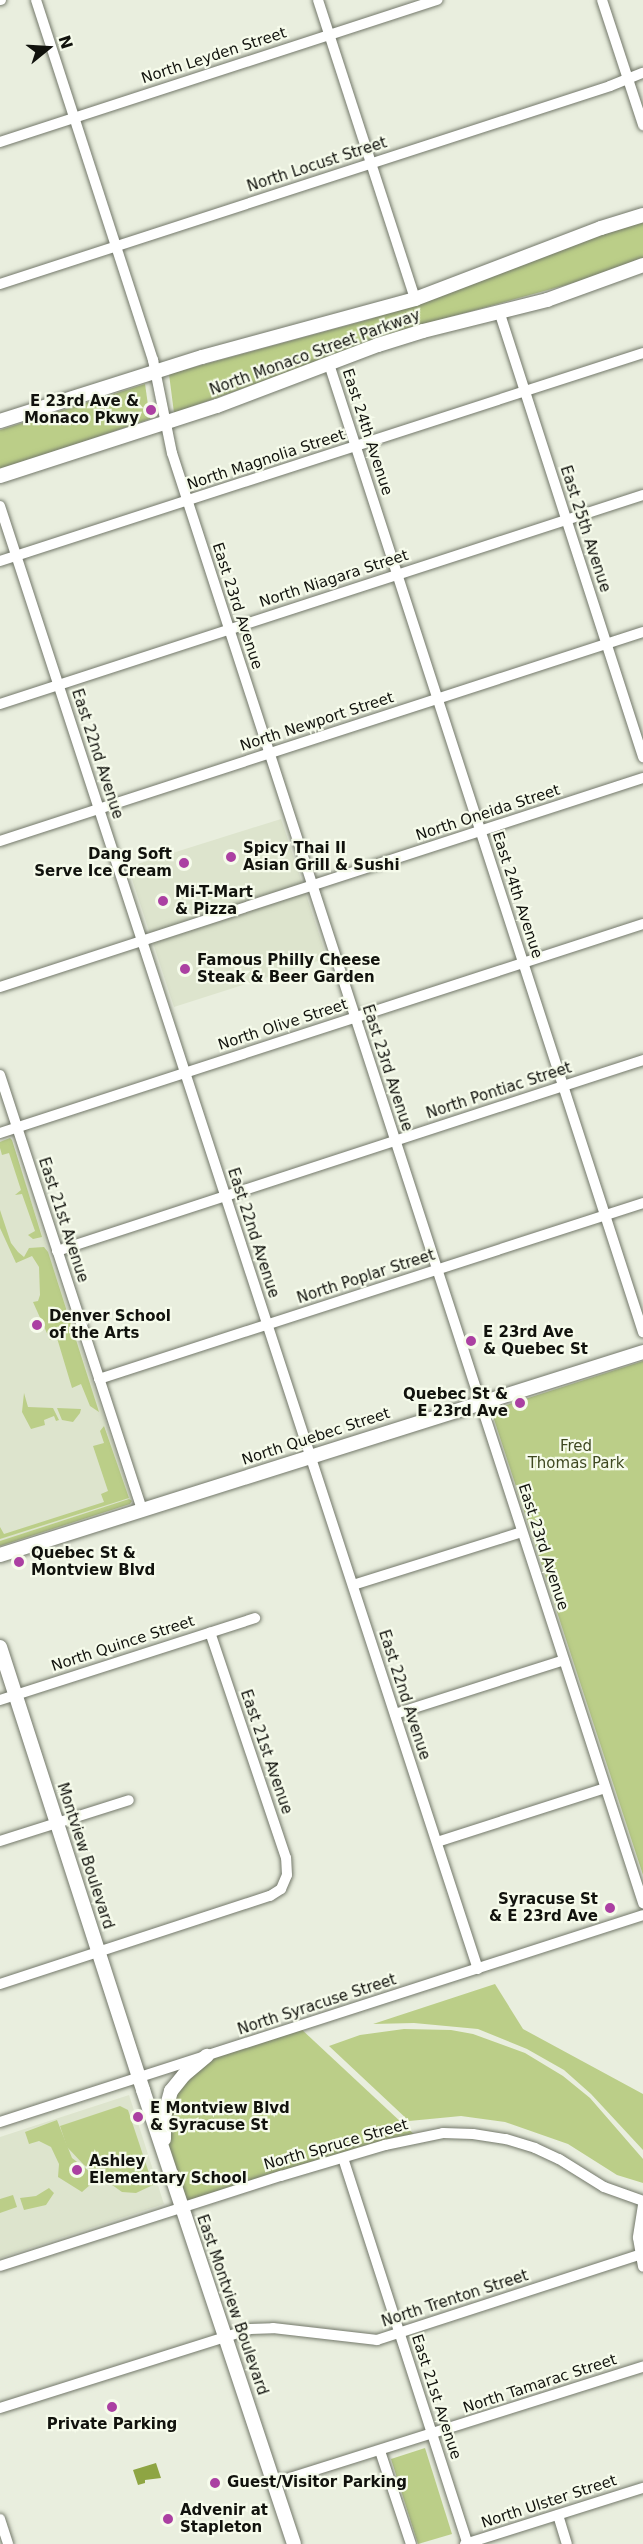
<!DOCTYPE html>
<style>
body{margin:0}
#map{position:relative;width:643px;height:2544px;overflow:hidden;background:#e9eede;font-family:"DejaVu Sans",sans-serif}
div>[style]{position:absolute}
.built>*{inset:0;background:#dde4cd}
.green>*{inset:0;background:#bbce88}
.water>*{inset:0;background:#8ea543}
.roads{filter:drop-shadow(0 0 2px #73786a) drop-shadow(0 0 2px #73786a)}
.minor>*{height:10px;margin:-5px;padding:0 5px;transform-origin:5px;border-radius:5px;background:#fff}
.major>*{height:14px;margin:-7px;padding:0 7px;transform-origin:7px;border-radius:7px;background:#fff}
.dots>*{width:16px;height:16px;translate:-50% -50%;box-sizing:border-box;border:3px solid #f6fbeb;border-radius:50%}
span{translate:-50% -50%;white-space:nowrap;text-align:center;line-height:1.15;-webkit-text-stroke:4.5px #f6fbeb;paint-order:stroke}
.street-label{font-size:15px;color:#11120d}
.poi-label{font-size:15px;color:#11120d;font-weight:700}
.right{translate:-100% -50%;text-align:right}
.left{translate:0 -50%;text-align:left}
.park-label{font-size:15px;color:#3e4820}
.north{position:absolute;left:18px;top:18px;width:60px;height:60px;-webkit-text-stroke:4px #f6fbeb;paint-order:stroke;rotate:72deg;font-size:16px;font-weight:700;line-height:24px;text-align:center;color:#11120d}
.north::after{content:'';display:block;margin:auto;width:21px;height:27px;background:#11120d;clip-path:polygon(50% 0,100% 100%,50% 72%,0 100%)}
</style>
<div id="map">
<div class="built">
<div style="clip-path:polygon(281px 819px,327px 958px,174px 1007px,128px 867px)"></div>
<div style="clip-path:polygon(11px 1138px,132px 1501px,0 1546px,0 1141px)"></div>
<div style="clip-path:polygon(129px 2095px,164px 2204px,0 2258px,0 2137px)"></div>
</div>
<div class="green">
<div style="clip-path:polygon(643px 222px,643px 258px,606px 274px,421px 325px,174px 413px,169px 374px,371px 319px,461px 287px,562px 247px)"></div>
<div style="clip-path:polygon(145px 384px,150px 419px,0 470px,0 430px)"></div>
<div style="clip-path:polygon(10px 1138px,12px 1140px,42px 1237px,33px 1239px,28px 1235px,35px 1231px,22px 1194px,15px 1195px,21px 1190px,9px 1153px,2px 1155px,0 1148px,0 1142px)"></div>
<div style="clip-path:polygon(0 1210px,11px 1243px,18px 1252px,24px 1257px,29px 1248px,44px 1247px,48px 1252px,99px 1412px,90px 1406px,81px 1384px,72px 1388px,57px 1338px,50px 1340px,33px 1302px,38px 1301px,40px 1295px,39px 1267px,32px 1256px,16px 1263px,0 1228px)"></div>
<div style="clip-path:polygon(643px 1361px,643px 1875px,491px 1410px)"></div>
<div style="clip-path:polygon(24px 1393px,28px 1407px,53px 1408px,59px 1420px,56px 1421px,54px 1416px,44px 1420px,45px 1425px,31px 1429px,22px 1412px)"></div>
<div style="clip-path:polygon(57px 1408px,81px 1409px,80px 1413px,73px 1422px,62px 1420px)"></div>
<div style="clip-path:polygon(104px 1426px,129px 1498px,0 1539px,0 1527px,4px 1534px,104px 1502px,101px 1494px,108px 1491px,93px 1446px,104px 1443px,100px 1431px)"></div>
<div style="clip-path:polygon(129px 1499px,132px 1501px,130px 1504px,0 1546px,0 1541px)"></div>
<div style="clip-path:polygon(495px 1984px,523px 2029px,643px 2094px,643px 2150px,591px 2094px,564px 2070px,527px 2049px,478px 2029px,414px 2023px,373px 2024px)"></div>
<div style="clip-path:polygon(299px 2027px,417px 2137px,182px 2206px,164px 2153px,166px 2105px,207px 2056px)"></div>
<div style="clip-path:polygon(404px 2029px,451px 2030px,473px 2034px,525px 2053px,563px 2076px,590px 2098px,643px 2159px,643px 2183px,617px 2175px,568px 2144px,505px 2122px,461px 2116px,409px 2121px,329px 2046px,360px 2035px)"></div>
<div style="clip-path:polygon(120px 2106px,128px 2110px,153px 2185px,136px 2193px,122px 2192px,84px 2165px,67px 2147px,60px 2126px)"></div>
<div style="clip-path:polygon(57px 2120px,72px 2158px,98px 2178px,82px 2192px,58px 2177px,59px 2164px,51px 2147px,39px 2141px,29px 2144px,25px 2132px)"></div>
<div style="clip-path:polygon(49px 2188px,54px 2193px,46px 2205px,24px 2210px,20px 2198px,36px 2196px)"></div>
<div style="clip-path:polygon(13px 2195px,17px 2207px,0 2213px,0 2199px)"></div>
<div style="clip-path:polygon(425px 2448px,452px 2534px,418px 2544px,391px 2459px)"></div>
</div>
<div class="water">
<div style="clip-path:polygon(156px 2463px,161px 2478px,145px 2480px,145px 2483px,138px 2485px,133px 2470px)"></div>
</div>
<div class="roads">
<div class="minor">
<div style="left:0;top:0;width:1px"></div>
<div style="left:36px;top:0;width:379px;rotate:72deg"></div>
<div style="left:153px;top:360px;width:95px;rotate:78.5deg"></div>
<div style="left:172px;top:453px;width:1525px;rotate:72deg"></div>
<div style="left:318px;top:0;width:314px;rotate:72deg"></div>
<div style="left:602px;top:0;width:132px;rotate:71.8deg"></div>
<div style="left:0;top:142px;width:460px;rotate:-18deg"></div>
<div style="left:0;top:284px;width:641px;rotate:-17.98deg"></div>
<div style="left:610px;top:86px;width:35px;rotate:-22deg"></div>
<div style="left:499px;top:311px;width:469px;rotate:72.1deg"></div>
<div style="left:329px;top:364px;width:1018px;rotate:72.03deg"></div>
<div style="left:0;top:506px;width:1539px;rotate:71.91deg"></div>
<div style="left:0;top:561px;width:676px;rotate:-17.93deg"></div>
<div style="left:0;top:704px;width:676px;rotate:-18.01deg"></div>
<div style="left:0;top:841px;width:676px;rotate:-18.01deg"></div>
<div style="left:0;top:987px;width:676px;rotate:-18.01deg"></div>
<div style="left:0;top:1075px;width:458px;rotate:71.9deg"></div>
<div style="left:0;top:1133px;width:676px;rotate:-18.01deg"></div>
<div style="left:57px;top:1251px;width:616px;rotate:-18.05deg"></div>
<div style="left:99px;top:1379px;width:572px;rotate:-17.93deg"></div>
<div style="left:353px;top:1585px;width:177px;rotate:-17.4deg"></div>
<div style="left:0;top:1700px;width:268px;rotate:-17.8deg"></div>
<div style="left:395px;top:1714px;width:177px;rotate:-17.7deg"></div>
<div style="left:0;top:1841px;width:135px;rotate:-17.6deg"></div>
<div style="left:437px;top:1842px;width:176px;rotate:-17.8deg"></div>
<div style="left:0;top:1984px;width:284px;rotate:-18.1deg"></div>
<div style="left:270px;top:1896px;width:13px;rotate:-32deg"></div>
<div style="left:281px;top:1889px;width:15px;rotate:-67deg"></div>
<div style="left:287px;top:1875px;width:17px;rotate:-93deg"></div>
<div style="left:286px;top:1858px;width:238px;rotate:-108.6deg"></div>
<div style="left:0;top:2122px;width:675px;rotate:-17.84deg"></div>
<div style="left:343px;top:2158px;width:404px;rotate:72.1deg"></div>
<div style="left:643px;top:2205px;width:33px;rotate:99deg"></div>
<div style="left:638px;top:2238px;width:29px;rotate:80deg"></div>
<div style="left:0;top:2266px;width:295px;rotate:-17.8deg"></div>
<div style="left:281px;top:2176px;width:109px;rotate:-16.6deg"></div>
<div style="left:385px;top:2145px;width:59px;rotate:-11.7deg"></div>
<div style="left:443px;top:2133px;width:30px;rotate:2deg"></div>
<div style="left:473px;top:2134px;width:33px;rotate:9deg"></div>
<div style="left:506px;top:2139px;width:30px;rotate:17deg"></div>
<div style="left:535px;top:2148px;width:26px;rotate:25deg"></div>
<div style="left:559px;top:2159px;width:53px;rotate:31.9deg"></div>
<div style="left:604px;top:2187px;width:41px;rotate:19.7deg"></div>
<div style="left:0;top:2408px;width:262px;rotate:-17.5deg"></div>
<div style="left:250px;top:2329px;width:23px;rotate:-2deg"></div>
<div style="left:273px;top:2328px;width:105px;rotate:6.6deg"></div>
<div style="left:377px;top:2340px;width:275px;rotate:-18deg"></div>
<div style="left:380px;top:2451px;width:98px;rotate:71.6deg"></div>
<div style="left:274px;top:2483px;width:387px;rotate:-17.5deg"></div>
<div style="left:558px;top:2515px;width:30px;rotate:73deg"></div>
<div style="left:0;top:2519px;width:26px;rotate:72deg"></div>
<div style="left:465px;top:2544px;width:187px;rotate:-17.5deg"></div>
</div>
<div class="major">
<div style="left:0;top:421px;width:212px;rotate:-17.6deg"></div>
<div style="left:202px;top:357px;width:221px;rotate:-15.2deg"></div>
<div style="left:415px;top:299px;width:199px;rotate:-20.9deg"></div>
<div style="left:601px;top:228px;width:44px;rotate:-17.2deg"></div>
<div style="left:0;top:476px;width:228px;rotate:-17.9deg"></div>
<div style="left:217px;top:406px;width:172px;rotate:-20.8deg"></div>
<div style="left:378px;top:345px;width:47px;rotate:-17.3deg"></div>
<div style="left:423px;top:331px;width:128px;rotate:-14deg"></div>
<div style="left:547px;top:300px;width:102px;rotate:-20deg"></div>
<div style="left:0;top:1555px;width:674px;rotate:-17.52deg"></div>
<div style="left:0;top:1647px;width:466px;rotate:72.1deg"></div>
<div style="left:143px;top:2090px;width:478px;rotate:71.6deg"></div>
<div style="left:164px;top:2139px;width:22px;rotate:-90deg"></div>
<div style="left:164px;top:2117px;width:27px;rotate:-75deg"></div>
<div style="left:171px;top:2091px;width:21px;rotate:-51deg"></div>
<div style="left:184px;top:2075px;width:30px;rotate:-40deg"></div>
</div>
</div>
<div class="dots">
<div style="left:151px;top:410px;background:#ab40a2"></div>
<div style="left:231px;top:857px;background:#ab40a2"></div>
<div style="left:184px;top:863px;background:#ab40a2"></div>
<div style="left:163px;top:901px;background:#ab40a2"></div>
<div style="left:185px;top:969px;background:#ab40a2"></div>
<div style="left:37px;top:1325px;background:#ab40a2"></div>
<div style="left:471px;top:1341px;background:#ab40a2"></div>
<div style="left:520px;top:1403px;background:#ab40a2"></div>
<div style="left:19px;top:1562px;background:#ab40a2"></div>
<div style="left:610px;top:1908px;background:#ab40a2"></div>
<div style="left:138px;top:2117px;background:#ab40a2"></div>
<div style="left:77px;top:2170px;background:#ab40a2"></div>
<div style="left:112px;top:2407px;background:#ab40a2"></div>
<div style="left:215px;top:2483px;background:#ab40a2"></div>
<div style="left:168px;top:2519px;background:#ab40a2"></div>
</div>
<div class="street-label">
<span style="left:214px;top:56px;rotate:-18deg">North Leyden Street</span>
<span style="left:317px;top:165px;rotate:-18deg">North Locust Street</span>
<span style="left:315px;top:353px;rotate:-20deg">North Monaco Street Parkway</span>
<span style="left:367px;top:432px;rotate:72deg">East 24th Avenue</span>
<span style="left:266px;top:460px;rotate:-18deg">North Magnolia Street</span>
<span style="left:585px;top:529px;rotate:72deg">East 25th Avenue</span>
<span style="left:334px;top:579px;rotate:-18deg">North Niagara Street</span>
<span style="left:237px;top:606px;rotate:72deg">East 23rd Avenue</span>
<span style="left:317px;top:722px;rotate:-18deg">North Newport Street</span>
<span style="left:97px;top:754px;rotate:72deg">East 22nd Avenue</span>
<span style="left:488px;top:813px;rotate:-18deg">North Oneida Street</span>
<span style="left:517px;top:895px;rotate:72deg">East 24th Avenue</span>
<span style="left:283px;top:1025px;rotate:-18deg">North Olive Street</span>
<span style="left:387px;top:1068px;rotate:72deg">East 23rd Avenue</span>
<span style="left:499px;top:1091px;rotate:-18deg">North Pontiac Street</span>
<span style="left:63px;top:1220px;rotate:72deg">East 21st Avenue</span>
<span style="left:253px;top:1233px;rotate:72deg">East 22nd Avenue</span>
<span style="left:366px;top:1277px;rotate:-18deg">North Poplar Street</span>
<span style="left:316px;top:1437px;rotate:-18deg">North Quebec Street</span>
<span style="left:543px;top:1547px;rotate:72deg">East 23rd Avenue</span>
<span style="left:123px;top:1644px;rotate:-18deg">North Quince Street</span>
<span style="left:404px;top:1695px;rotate:72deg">East 22nd Avenue</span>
<span style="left:266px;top:1752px;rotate:71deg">East 21st Avenue</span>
<span style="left:85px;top:1856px;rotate:72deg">Montview Boulevard</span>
<span style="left:317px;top:2005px;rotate:-18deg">North Syracuse Street</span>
<span style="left:336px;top:2145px;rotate:-16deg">North Spruce Street</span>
<span style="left:455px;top:2299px;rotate:-18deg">North Trenton Street</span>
<span style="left:232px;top:2305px;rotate:71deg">East Montview Boulevard</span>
<span style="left:540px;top:2384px;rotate:-18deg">North Tamarac Street</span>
<span style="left:436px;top:2397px;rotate:72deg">East 21st Avenue</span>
<span style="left:549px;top:2502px;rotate:-18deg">North Ulster Street</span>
</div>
<div class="poi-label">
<span class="right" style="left:139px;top:410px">E 23rd Ave &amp;<br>Monaco Pkwy</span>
<span class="left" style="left:243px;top:857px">Spicy Thai II<br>Asian Grill &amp; Sushi</span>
<span class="right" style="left:172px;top:863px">Dang Soft<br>Serve Ice Cream</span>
<span class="left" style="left:175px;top:901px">Mi-T-Mart<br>&amp; Pizza</span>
<span class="left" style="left:197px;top:969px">Famous Philly Cheese<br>Steak &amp; Beer Garden</span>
<span class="left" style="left:49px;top:1325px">Denver School<br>of the Arts</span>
<span class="left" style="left:483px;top:1341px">E 23rd Ave<br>&amp; Quebec St</span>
<span class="right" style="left:508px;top:1403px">Quebec St &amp;<br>E 23rd Ave</span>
<span class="left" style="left:31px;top:1562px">Quebec St &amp;<br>Montview Blvd</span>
<span class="right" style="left:598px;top:1908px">Syracuse St<br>&amp; E 23rd Ave</span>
<span class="left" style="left:150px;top:2117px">E Montview Blvd<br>&amp; Syracuse St</span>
<span class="left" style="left:89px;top:2170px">Ashley<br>Elementary School</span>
<span style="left:112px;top:2425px">Private Parking</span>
<span class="left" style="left:227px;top:2483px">Guest/Visitor Parking</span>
<span class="left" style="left:180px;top:2519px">Advenir at<br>Stapleton</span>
</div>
<div class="park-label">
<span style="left:576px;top:1455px">Fred<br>Thomas Park</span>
</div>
<div class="north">N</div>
</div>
